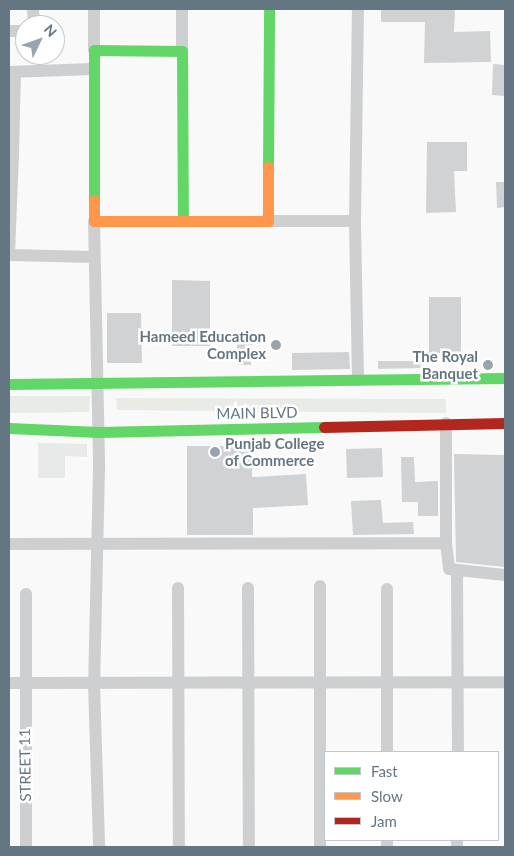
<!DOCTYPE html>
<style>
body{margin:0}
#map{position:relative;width:514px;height:856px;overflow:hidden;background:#f9f9f9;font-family:Lato,sans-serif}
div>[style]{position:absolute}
.built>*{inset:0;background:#e8e9e9}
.green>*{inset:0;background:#e8ebe6}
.building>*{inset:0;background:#d0d2d3}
.street>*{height:12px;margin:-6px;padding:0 6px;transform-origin:6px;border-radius:6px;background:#cecfd0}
.fast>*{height:11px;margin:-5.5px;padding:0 5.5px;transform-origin:5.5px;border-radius:5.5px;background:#63d668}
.slow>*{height:11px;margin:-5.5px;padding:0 5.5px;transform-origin:5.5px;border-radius:5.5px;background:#ff974d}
.jam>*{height:11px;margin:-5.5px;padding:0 5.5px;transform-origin:5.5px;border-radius:5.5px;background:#b3261e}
.dots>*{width:14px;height:14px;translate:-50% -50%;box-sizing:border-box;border:2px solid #fff;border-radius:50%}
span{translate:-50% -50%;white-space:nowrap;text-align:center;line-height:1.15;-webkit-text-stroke:5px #fff;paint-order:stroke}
.poi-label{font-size:15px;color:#657683;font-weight:700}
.right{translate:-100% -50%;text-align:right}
.left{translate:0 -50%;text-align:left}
.street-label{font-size:15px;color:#657683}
.frame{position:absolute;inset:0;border:10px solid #657683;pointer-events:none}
.legend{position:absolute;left:324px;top:751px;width:175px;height:90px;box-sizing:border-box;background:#fff;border:1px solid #c1c8cd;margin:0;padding:6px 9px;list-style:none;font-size:15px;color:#657683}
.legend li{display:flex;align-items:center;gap:10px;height:25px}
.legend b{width:25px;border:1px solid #c1c8cd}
.north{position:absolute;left:15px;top:15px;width:50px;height:50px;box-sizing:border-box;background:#fff;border:1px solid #c1c8cd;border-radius:50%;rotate:48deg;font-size:14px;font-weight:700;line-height:20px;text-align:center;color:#657683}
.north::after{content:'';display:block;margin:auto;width:18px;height:22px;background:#99a4ac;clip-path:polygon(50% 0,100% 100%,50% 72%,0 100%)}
</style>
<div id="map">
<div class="built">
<div style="clip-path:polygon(38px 443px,87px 444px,87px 457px,65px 456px,65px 478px,38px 478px)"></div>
</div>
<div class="green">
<div style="clip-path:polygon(9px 396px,90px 396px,89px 412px,9px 413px)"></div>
<div style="clip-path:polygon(116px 398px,446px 399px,446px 413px,117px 410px)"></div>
</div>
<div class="building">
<div style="clip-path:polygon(381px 9px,455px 9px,454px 32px,490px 31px,491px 62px,424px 63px,425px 22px,381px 22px)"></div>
<div style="clip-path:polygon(493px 64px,505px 65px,505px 96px,492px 95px)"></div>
<div style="clip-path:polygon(427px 142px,467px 142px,467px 171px,454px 171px,456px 212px,426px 213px)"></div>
<div style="clip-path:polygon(496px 182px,505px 182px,505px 207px,497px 208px)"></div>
<div style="clip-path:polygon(172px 280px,210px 281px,210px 346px,172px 346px)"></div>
<div style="clip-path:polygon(429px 297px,461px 297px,461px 353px,429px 353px)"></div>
<div style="clip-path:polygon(107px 313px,141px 313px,142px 363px,107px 363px)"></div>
<div style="clip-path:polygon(237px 341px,252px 341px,251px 365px,237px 365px)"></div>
<div style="clip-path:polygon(349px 352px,350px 369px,292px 370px,292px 353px)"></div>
<div style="clip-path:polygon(378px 361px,422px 361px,422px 368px,378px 369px)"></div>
<div style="clip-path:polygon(187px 446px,252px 446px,252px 477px,306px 474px,308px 505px,253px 508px,253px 535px,187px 535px)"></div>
<div style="clip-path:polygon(382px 448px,383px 477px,347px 478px,346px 449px)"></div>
<div style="clip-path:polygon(454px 454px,505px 455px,505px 567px,456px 562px)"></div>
<div style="clip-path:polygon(401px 457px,414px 457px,415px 482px,438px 481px,438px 516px,418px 516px,418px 502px,402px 502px)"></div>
<div style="clip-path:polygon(381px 500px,383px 523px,413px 522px,414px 534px,353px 535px,351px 501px)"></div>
</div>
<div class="street">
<div style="left:33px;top:9px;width:16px;rotate:86deg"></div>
<div style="left:9px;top:31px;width:16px"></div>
<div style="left:94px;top:50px;width:41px;rotate:-90deg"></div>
<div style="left:182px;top:51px;width:42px;rotate:-90deg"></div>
<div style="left:9px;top:72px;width:84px;rotate:-2deg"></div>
<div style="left:9px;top:154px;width:4px"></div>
<div style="left:13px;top:154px;width:101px;rotate:92.3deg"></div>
<div style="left:13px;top:154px;width:82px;rotate:-88.6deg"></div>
<div style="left:94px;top:221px;width:248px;rotate:88.8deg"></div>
<div style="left:99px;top:469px;width:215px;rotate:91.3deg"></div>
<div style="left:94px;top:684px;width:163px;rotate:88.2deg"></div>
<div style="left:268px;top:221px;width:87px"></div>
<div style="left:9px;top:255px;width:85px;rotate:1.3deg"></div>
<div style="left:358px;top:380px;width:159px;rotate:-91.1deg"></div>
<div style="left:355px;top:221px;width:212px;rotate:-89.2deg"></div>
<div style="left:446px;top:423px;width:120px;rotate:90deg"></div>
<div style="left:446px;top:543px;width:26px;rotate:83deg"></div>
<div style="left:449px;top:569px;width:56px;rotate:6.1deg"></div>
<div style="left:9px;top:544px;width:437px;rotate:-0.1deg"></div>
<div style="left:457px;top:572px;width:180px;rotate:89.7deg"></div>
<div style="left:320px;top:586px;width:261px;rotate:90deg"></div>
<div style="left:178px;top:588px;width:259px;rotate:89.8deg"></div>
<div style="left:248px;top:588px;width:259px;rotate:89.8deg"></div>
<div style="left:26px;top:594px;width:253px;rotate:90deg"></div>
<div style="left:9px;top:683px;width:496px;rotate:-0.1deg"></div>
<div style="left:387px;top:752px;width:163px;rotate:-90deg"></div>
<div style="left:387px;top:847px;width:7px;rotate:-90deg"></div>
<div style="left:457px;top:847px;width:7px;rotate:-90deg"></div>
</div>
<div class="fast">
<div style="left:268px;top:167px;width:158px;rotate:-89.6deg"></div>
<div style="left:94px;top:200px;width:150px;rotate:-90deg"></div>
<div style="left:94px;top:50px;width:88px;rotate:0.7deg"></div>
<div style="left:182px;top:51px;width:169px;rotate:89.7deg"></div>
<div style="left:9px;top:384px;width:496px;rotate:-0.7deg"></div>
<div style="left:9px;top:428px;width:90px;rotate:2.5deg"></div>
<div style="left:99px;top:432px;width:225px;rotate:-1.3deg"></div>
</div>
<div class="slow">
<div style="left:94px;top:200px;width:21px;rotate:90deg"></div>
<div style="left:94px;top:221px;width:174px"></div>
<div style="left:268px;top:221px;width:54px;rotate:-90deg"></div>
</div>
<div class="jam">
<div style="left:324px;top:427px;width:181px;rotate:-1.3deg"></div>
</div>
<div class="dots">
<div style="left:276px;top:345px;background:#99a4ac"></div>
<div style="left:488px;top:365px;background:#99a4ac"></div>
<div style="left:215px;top:452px;background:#99a4ac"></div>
</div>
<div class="poi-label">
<span class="right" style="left:266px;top:345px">Hameed Education<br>Complex</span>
<span class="right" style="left:478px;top:365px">The Royal<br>Banquet</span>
<span class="left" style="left:225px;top:452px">Punjab College<br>of Commerce</span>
</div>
<div class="street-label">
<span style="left:257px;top:413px;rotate:-1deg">MAIN BLVD</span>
<span style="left:25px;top:765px;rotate:-91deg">STREET 11</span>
</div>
<div class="frame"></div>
<ul class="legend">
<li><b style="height:6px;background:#63d668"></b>Fast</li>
<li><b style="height:6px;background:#ff974d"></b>Slow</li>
<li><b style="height:6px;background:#b3261e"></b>Jam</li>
</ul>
<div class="north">N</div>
</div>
